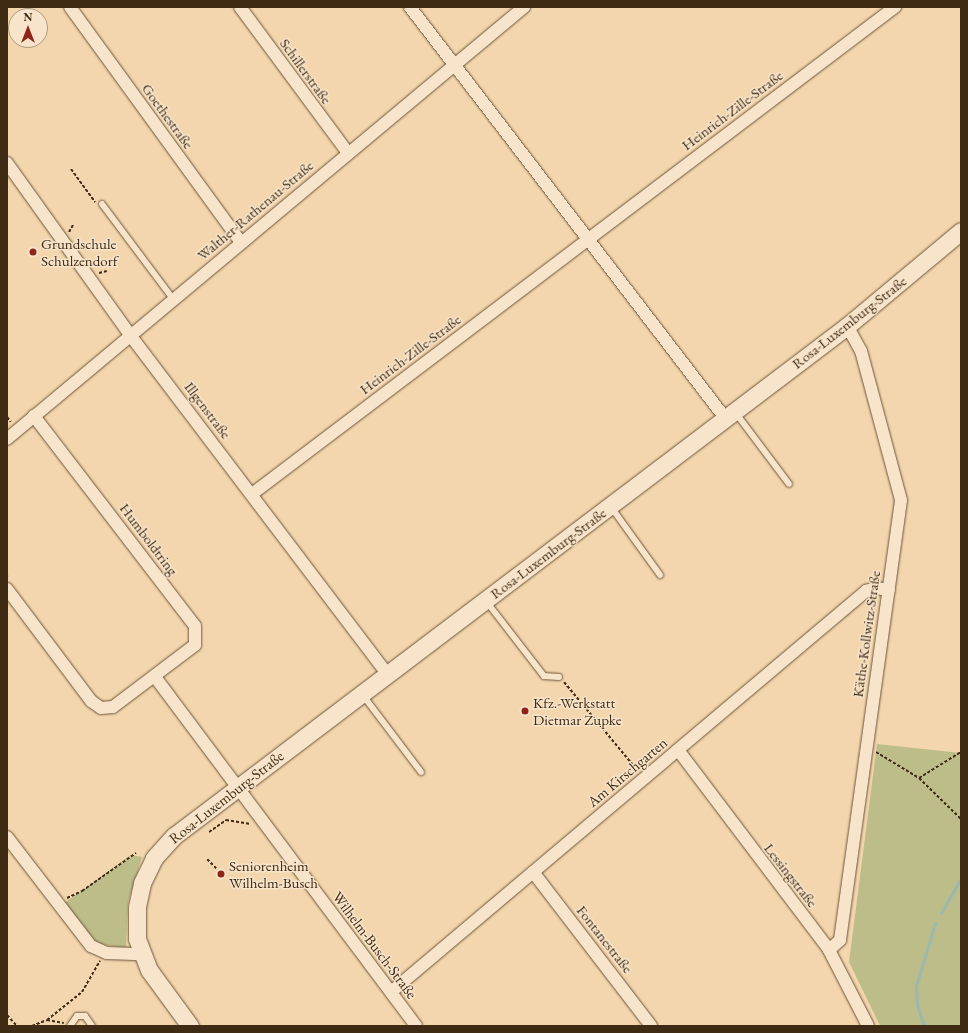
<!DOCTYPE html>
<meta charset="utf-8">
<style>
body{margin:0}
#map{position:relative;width:968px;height:1033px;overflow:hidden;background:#f3d6ad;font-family:"EB Garamond",serif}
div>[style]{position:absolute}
.green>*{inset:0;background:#bdbd89}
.stream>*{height:3px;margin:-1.5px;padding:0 1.5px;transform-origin:1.5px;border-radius:1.5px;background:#9bb9ad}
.path>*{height:2px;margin-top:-1px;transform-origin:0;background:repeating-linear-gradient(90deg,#3f2a14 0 3px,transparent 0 5px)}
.roads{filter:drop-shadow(0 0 1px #6c553a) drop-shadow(0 0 1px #6c553a)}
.lane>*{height:6px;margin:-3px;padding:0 3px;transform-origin:3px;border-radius:3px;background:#f7e4ca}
.street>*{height:12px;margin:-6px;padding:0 6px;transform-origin:6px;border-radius:6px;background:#f7e4ca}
.secondary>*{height:17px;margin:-8.5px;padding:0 8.5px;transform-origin:8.5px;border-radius:8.5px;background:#f7e4ca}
.dots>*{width:11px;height:11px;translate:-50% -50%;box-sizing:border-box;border:2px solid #f7e4ca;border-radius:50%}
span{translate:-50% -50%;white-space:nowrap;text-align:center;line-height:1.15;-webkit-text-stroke:3px #f7e4ca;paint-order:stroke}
.street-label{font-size:15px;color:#3f2a14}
.poi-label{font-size:15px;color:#3f2a14}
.left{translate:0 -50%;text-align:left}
.frame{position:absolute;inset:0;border:8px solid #3f2a14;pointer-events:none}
.north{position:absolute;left:8px;top:8px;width:40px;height:40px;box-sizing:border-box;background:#f7e4ca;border:1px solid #ad9a81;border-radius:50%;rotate:0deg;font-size:11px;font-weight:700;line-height:16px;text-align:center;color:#3f2a14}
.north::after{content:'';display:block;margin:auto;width:14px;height:18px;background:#8f2418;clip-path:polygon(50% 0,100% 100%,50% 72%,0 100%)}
</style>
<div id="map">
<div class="green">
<div style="clip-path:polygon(877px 744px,961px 753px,961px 1026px,880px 1026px,849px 962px)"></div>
<div style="clip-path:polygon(131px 855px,142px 857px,128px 902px,126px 948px,98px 944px,63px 904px)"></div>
</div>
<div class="stream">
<div style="left:941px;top:913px;width:40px;rotate:-60.3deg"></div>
<div style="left:924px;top:1026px;width:22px;rotate:-108deg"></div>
<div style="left:917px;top:1005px;width:19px;rotate:-93deg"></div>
<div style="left:916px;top:986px;width:66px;rotate:-73.2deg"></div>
</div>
<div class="path">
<div style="left:71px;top:169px;width:41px;rotate:54deg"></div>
<div style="left:69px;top:232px;width:8px;rotate:-60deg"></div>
<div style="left:99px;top:273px;width:8px;rotate:-14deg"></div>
<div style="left:7px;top:417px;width:6px;rotate:51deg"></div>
<div style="left:7px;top:452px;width:1px;rotate:90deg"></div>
<div style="left:7px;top:576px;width:1px;rotate:-45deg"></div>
<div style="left:564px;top:682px;width:116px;rotate:50.3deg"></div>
<div style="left:876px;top:752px;width:50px;rotate:31.2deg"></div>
<div style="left:919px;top:778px;width:59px;rotate:44.3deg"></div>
<div style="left:919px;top:778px;width:49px;rotate:-31.8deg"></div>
<div style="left:209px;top:832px;width:21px;rotate:-35deg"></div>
<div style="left:226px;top:820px;width:25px;rotate:9deg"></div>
<div style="left:207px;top:859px;width:13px;rotate:45deg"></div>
<div style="left:67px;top:898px;width:17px;rotate:-25deg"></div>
<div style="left:82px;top:891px;width:66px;rotate:-35.1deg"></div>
<div style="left:7px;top:1015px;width:15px;rotate:48deg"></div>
<div style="left:47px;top:1020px;width:17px;rotate:10deg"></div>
<div style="left:32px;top:1026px;width:16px;rotate:-22deg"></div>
<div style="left:47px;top:1020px;width:45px;rotate:-38.7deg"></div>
<div style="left:82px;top:992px;width:36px;rotate:-60deg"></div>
</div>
<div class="roads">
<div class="lane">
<div style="left:102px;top:204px;width:119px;rotate:53.2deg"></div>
<div style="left:735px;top:412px;width:90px;rotate:53.1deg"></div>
<div style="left:611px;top:507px;width:84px;rotate:54.2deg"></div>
<div style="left:486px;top:601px;width:95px;rotate:52.3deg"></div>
<div style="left:544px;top:676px;width:15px;rotate:4deg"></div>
<div style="left:362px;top:694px;width:98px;rotate:52.9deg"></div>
<div style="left:70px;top:1026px;width:12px;rotate:-55deg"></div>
<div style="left:77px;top:1016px;width:8px"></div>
<div style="left:85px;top:1016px;width:12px;rotate:55deg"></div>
</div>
<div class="street">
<div style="left:70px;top:7px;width:291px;rotate:54deg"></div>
<div style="left:240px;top:7px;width:182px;rotate:53.5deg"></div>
<div style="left:410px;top:7px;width:518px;rotate:52.53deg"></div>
<div style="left:7px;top:163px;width:211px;rotate:54.4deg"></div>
<div style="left:130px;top:335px;width:425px;rotate:52.8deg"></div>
<div style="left:7px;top:439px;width:674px;rotate:-39.88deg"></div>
<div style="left:252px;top:494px;width:807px;rotate:-37.14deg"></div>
<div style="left:7px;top:589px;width:140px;rotate:53.1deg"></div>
<div style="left:91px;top:701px;width:12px;rotate:35deg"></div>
<div style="left:101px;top:708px;width:12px;rotate:-5deg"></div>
<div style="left:113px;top:707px;width:103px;rotate:-37.1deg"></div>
<div style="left:195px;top:645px;width:19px;rotate:-90deg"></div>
<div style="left:195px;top:626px;width:265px;rotate:-127.5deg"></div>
<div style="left:155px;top:677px;width:436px;rotate:53.2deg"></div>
<div style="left:678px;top:750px;width:251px;rotate:52.9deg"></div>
<div style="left:829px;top:950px;width:85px;rotate:62.8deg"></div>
<div style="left:7px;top:837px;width:138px;rotate:52.4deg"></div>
<div style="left:91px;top:946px;width:17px;rotate:24deg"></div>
<div style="left:107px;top:953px;width:34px;rotate:2deg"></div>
<div style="left:533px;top:872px;width:194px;rotate:52.5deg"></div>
<div style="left:829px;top:950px;width:15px;rotate:-42deg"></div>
<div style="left:840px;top:940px;width:444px;rotate:-82.1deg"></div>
<div style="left:901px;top:500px;width:154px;rotate:-105deg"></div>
<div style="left:861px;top:351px;width:29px;rotate:-119deg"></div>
<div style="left:391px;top:992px;width:622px;rotate:-40.17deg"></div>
<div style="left:866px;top:591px;width:10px;rotate:-17deg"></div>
<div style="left:876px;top:588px;width:13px;rotate:9deg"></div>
</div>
<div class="secondary">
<div style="left:190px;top:1026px;width:69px;rotate:-126.2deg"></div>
<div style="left:149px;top:970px;width:34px;rotate:-111deg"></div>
<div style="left:137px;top:938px;width:31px;rotate:-90deg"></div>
<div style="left:137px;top:907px;width:25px;rotate:-78deg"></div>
<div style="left:142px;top:883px;width:28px;rotate:-64deg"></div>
<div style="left:154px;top:858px;width:30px;rotate:-48deg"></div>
<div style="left:174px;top:836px;width:844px;rotate:-37.15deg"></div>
<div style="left:847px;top:326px;width:148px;rotate:-39.8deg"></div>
</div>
</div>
<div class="dots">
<div style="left:33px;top:252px;background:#8f2418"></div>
<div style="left:525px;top:711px;background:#8f2418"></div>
<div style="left:221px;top:874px;background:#8f2418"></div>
</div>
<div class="street-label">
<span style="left:306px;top:71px;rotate:54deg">Schillerstraße</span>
<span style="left:732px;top:110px;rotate:-37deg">Heinrich-Zille-Straße</span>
<span style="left:168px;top:116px;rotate:54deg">Goethestraße</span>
<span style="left:255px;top:210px;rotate:-40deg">Walther-Rathenau-Straße</span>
<span style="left:849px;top:322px;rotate:-38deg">Rosa-Luxemburg-Straße</span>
<span style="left:410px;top:354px;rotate:-37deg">Heinrich-Zille-Straße</span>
<span style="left:208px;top:410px;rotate:53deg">Illgenstraße</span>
<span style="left:149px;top:539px;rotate:53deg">Humboldtring</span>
<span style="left:548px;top:553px;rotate:-37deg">Rosa-Luxemburg-Straße</span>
<span style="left:866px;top:634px;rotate:-82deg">Käthe-Kollwitz-Straße</span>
<span style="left:627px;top:772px;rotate:-40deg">Am Kirschgarten</span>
<span style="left:226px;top:797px;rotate:-38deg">Rosa-Luxemburg-Straße</span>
<span style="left:791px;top:875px;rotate:52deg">Lessingstraße</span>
<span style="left:605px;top:939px;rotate:52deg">Fontanestraße</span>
<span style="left:375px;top:945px;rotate:53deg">Wilhelm-Busch-Straße</span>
</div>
<div class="poi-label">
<span class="left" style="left:41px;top:252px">Grundschule<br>Schulzendorf</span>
<span class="left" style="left:533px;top:711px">Kfz.-Werkstatt<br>Dietmar Zupke</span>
<span class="left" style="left:229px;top:874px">Seniorenheim<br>Wilhelm-Busch</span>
</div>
<div class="frame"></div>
<div class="north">N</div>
</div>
